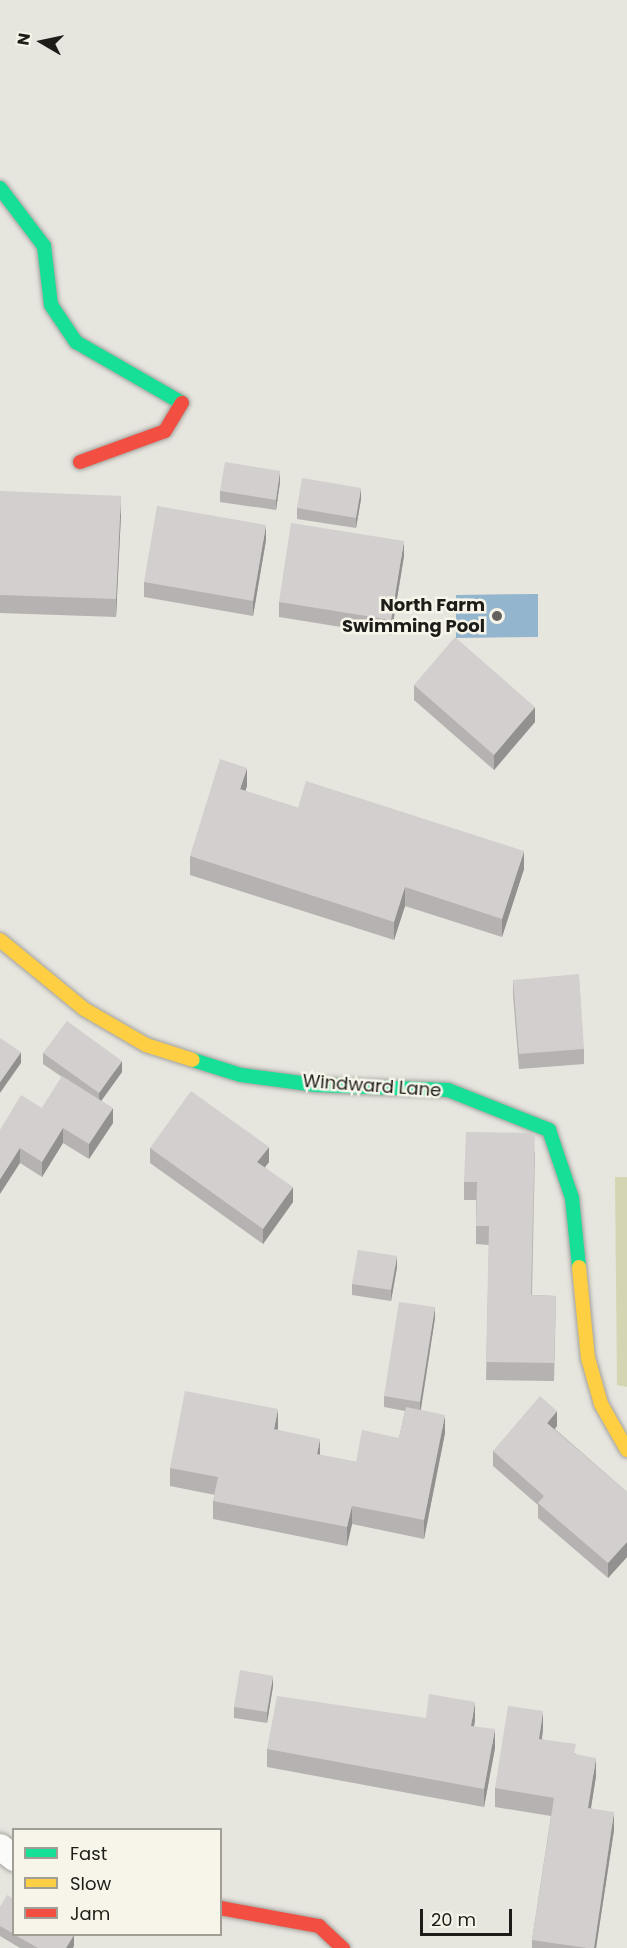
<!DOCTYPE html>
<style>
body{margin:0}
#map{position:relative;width:627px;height:1948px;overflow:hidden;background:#e6e5de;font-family:Poppins,sans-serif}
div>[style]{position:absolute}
.green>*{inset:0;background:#d4d6b3}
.water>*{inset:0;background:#94b5ce}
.roads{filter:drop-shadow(0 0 2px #a3a29e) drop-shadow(0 0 2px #a3a29e)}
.street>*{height:26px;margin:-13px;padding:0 13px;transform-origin:13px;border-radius:13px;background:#fbfbfa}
.fast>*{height:14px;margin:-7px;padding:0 7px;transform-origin:7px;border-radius:7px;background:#16e098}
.slow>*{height:14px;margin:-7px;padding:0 7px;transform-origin:7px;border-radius:7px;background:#ffcf43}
.jam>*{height:14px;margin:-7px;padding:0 7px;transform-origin:7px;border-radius:7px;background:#f24e42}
.wall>*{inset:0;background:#b5b2b1}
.shaded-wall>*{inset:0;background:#939190}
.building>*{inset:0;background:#d2cfce}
.dots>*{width:16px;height:16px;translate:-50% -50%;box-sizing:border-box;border:3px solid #f7f5e9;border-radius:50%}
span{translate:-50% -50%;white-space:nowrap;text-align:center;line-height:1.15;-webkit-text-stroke:5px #f7f5e9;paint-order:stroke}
.poi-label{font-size:18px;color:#1d1c18;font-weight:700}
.right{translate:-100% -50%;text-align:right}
.street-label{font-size:18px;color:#1d1c18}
.legend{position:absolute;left:12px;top:1828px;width:210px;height:108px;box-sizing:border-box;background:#f7f5e9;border:2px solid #a09e95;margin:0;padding:8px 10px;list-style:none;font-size:18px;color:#1d1c18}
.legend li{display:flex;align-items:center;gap:12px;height:30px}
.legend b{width:30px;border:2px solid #a09e95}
.north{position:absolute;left:12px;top:12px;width:60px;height:60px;-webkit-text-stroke:4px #f7f5e9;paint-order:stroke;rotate:279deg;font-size:16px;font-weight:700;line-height:24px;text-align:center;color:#1d1c18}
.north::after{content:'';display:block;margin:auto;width:21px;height:27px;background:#1d1c18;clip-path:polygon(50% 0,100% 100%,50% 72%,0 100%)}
.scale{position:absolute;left:420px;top:1909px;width:92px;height:27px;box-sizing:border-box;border:3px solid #1d1c18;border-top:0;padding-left:8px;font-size:18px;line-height:21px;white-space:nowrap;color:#1d1c18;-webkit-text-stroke:4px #f7f5e9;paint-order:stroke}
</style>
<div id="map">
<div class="green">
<div style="clip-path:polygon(615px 1177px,627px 1177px,627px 1387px,617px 1385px)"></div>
</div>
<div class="water">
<div style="clip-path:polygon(538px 594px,538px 637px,456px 638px,456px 595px)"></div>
</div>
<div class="roads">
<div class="street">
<div style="left:0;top:1847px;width:18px;rotate:38deg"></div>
</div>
<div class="fast">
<div style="left:0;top:188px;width:73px;rotate:52.8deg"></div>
<div style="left:44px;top:246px;width:59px;rotate:83.2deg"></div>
<div style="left:51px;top:305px;width:45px;rotate:56deg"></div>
<div style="left:76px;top:342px;width:122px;rotate:29.9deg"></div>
<div style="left:193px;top:1060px;width:50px;rotate:17.4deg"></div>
<div style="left:241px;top:1075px;width:76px;rotate:7.6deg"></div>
<div style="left:316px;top:1085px;width:132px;rotate:2.2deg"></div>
<div style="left:448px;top:1090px;width:109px;rotate:21.6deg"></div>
<div style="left:549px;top:1130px;width:72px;rotate:71.3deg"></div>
<div style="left:572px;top:1198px;width:69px;rotate:84.2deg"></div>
</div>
<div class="slow">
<div style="left:0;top:940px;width:109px;rotate:39.4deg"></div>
<div style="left:84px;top:1009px;width:72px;rotate:30.1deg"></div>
<div style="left:146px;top:1045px;width:49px;rotate:17.7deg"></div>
<div style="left:579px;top:1267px;width:91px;rotate:84.4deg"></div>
<div style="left:588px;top:1358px;width:48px;rotate:74.2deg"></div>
<div style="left:601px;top:1404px;width:53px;rotate:60.5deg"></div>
</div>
<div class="jam">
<div style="left:80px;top:462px;width:90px;rotate:-20deg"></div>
<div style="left:165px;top:431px;width:33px;rotate:-59deg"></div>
<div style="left:220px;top:1908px;width:101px;rotate:10.3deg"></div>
<div style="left:319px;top:1926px;width:33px;rotate:43deg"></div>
</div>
</div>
<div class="wall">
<div style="clip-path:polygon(280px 482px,276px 510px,220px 502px,220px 491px)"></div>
<div style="clip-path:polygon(0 491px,121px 514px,116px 617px,0 613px)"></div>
<div style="clip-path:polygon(361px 499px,356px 528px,297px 519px,297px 508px)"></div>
<div style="clip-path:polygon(266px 540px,253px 616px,144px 597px,144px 582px)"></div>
<div style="clip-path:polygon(404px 556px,391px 635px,279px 617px,279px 602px)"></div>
<div style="clip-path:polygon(414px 685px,535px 722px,494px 770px,414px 700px)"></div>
<div style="clip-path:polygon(247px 786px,245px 791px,298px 808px,524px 869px,502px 937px,405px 906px,394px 940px,190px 875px,190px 856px)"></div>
<div style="clip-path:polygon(513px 980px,584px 1049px,584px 1064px,519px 1069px,513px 995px)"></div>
<div style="clip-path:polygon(43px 1053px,122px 1072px,101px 1101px,113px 1123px,89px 1159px,63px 1143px,42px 1177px,20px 1163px,0 1130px,42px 1108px,62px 1077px,43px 1064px)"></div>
<div style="clip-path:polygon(150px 1148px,269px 1162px,265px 1167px,293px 1202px,263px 1244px,150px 1163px)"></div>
<div style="clip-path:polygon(535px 1152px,532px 1295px,556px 1296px,554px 1381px,486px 1380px,489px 1245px,476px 1244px,476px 1200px,464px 1200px,464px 1182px)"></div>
<div style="clip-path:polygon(397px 1267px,391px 1301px,352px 1295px,352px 1284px)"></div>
<div style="clip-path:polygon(435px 1318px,421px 1410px,445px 1433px,424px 1539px,352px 1524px,347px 1546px,213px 1519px,213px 1501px,215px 1495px,170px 1486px,170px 1468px,278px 1427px,278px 1430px,320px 1455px,356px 1462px,399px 1438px,405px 1411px,384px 1407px,384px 1396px)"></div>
<div style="clip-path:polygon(557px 1426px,555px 1429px,627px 1492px,627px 1557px,608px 1578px,538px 1518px,538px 1505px,493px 1466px,493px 1451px)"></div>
<div style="clip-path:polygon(273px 1686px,267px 1723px,234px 1718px,234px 1707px)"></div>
<div style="clip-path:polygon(426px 1718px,475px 1720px,474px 1726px,495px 1748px,484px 1807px,267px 1767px,267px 1749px)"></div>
<div style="clip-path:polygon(543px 1729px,542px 1739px,576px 1754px,596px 1776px,591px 1808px,614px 1830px,596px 1948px,532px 1948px,532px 1940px,551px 1816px,495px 1807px,495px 1788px)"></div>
<div style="clip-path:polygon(14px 1899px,14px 1935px,74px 1935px,74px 1945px,73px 1948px,20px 1948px,0 1936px,0 1907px)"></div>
</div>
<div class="shaded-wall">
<div style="clip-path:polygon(280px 471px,280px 482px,276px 510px,276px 500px)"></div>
<div style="clip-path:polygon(361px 488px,361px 499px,356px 528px,356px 518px)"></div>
<div style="clip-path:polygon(121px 496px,121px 514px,116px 617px,116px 599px)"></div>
<div style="clip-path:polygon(266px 525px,266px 540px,253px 616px,253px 601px)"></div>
<div style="clip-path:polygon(404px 541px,404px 556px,391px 635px,391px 620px)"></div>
<div style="clip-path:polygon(535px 707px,535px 722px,494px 770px,494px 755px)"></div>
<div style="clip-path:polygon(247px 768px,247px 786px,240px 807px,240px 789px)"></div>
<div style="clip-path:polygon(524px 851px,524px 869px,502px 937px,502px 919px)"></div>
<div style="clip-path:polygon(405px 887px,405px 906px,394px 940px,394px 922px)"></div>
<div style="clip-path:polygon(21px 1052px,21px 1063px,0 1093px,0 1082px)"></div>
<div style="clip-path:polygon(122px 1061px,122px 1072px,99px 1104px,99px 1093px)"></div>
<div style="clip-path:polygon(113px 1108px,113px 1123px,89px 1159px,89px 1144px)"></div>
<div style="clip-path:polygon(63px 1128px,63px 1143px,42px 1177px,42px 1162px)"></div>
<div style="clip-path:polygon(269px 1147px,269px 1162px,257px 1177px,257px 1162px)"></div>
<div style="clip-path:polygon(20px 1148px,20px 1163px,0 1194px,0 1179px)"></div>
<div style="clip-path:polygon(293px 1187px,293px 1202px,263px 1244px,263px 1229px)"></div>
<div style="clip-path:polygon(397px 1256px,397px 1267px,391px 1301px,391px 1290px)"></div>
<div style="clip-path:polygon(435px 1307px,435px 1318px,420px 1413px,420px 1402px)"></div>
<div style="clip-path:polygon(278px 1409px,278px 1427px,274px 1447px,274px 1429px)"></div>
<div style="clip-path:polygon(557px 1411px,557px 1426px,547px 1438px,547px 1423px)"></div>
<div style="clip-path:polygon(445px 1415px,445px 1433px,424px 1539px,424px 1520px)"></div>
<div style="clip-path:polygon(320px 1439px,320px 1457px,317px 1454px)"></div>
<div style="clip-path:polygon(352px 1506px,352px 1524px,347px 1546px,347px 1527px)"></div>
<div style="clip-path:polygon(627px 1542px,627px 1557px,608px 1578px,608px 1563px)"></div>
<div style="clip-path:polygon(273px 1676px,273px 1686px,267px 1723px,267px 1712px)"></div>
<div style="clip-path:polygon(475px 1702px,475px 1720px,471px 1744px,471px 1726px)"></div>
<div style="clip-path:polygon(543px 1711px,543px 1729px,539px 1757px,539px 1739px)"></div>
<div style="clip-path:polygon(495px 1729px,495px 1748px,484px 1807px,484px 1789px)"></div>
<div style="clip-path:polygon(596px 1758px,596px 1776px,588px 1826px,588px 1808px)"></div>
<div style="clip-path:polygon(614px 1812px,614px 1830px,596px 1948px,594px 1948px)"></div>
<div style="clip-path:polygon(74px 1935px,74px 1945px,73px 1948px,66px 1948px)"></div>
</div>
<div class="building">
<div style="clip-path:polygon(225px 462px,280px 471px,276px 500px,220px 491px)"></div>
<div style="clip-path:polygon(302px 478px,361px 488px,356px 518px,297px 508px)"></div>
<div style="clip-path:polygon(0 491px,121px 496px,116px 599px,0 595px)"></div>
<div style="clip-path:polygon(157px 506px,266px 525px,253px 601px,144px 582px)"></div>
<div style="clip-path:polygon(291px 523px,404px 541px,391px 620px,279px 602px)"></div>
<div style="clip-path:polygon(455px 637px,535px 707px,494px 755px,414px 685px)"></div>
<div style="clip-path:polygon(220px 759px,247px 768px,240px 789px,298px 808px,306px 781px,524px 851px,502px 919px,405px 887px,394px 922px,190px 856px)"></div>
<div style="clip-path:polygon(579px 974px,584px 1049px,519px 1054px,513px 980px)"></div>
<div style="clip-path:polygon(67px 1021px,122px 1061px,99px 1093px,43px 1053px)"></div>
<div style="clip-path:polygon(0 1038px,21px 1052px,0 1082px)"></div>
<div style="clip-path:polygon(62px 1076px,113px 1108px,89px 1144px,63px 1128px,42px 1162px,20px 1148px,0 1179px,0 1130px,21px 1095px,42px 1108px)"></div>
<div style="clip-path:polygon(191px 1091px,269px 1147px,257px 1162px,293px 1187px,263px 1229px,150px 1148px)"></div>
<div style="clip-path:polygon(466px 1132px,535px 1133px,531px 1295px,556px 1296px,554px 1363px,486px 1362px,489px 1226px,476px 1226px,477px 1182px,464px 1182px)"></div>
<div style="clip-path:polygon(358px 1250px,397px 1256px,391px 1290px,352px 1284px)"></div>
<div style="clip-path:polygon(399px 1302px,435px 1307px,420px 1402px,384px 1396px)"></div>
<div style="clip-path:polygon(185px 1391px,278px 1409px,274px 1429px,320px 1439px,317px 1454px,356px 1462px,362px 1430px,399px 1438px,406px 1407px,445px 1415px,424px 1520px,352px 1506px,347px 1527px,213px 1501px,218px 1477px,170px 1468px)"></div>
<div style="clip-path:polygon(540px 1396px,557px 1411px,547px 1423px,627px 1492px,627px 1542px,608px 1563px,538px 1503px,544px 1496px,493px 1451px)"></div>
<div style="clip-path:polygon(240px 1670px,273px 1676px,267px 1712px,234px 1707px)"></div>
<div style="clip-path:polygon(429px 1694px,475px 1702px,471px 1726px,495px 1729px,484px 1789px,267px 1749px,277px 1696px,426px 1718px)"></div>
<div style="clip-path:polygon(508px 1706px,543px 1711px,539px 1739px,576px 1744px,574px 1754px,596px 1758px,588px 1808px,614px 1812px,594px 1948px,587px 1948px,532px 1940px,554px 1798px,495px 1788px)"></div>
<div style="clip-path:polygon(7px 1895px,14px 1899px,14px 1934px,0 1926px,0 1907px)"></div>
<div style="clip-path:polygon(15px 1935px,74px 1935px,66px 1948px,38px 1948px)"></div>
</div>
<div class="dots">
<div style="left:497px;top:616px;background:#63625d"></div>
</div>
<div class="poi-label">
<span class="right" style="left:485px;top:616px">North Farm<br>Swimming Pool</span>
</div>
<div class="street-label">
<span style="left:372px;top:1086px;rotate:4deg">Windward Lane</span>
</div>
<ul class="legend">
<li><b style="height:8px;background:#16e098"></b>Fast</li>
<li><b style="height:8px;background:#ffcf43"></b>Slow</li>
<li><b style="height:8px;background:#f24e42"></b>Jam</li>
</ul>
<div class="north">N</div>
<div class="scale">20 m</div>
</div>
